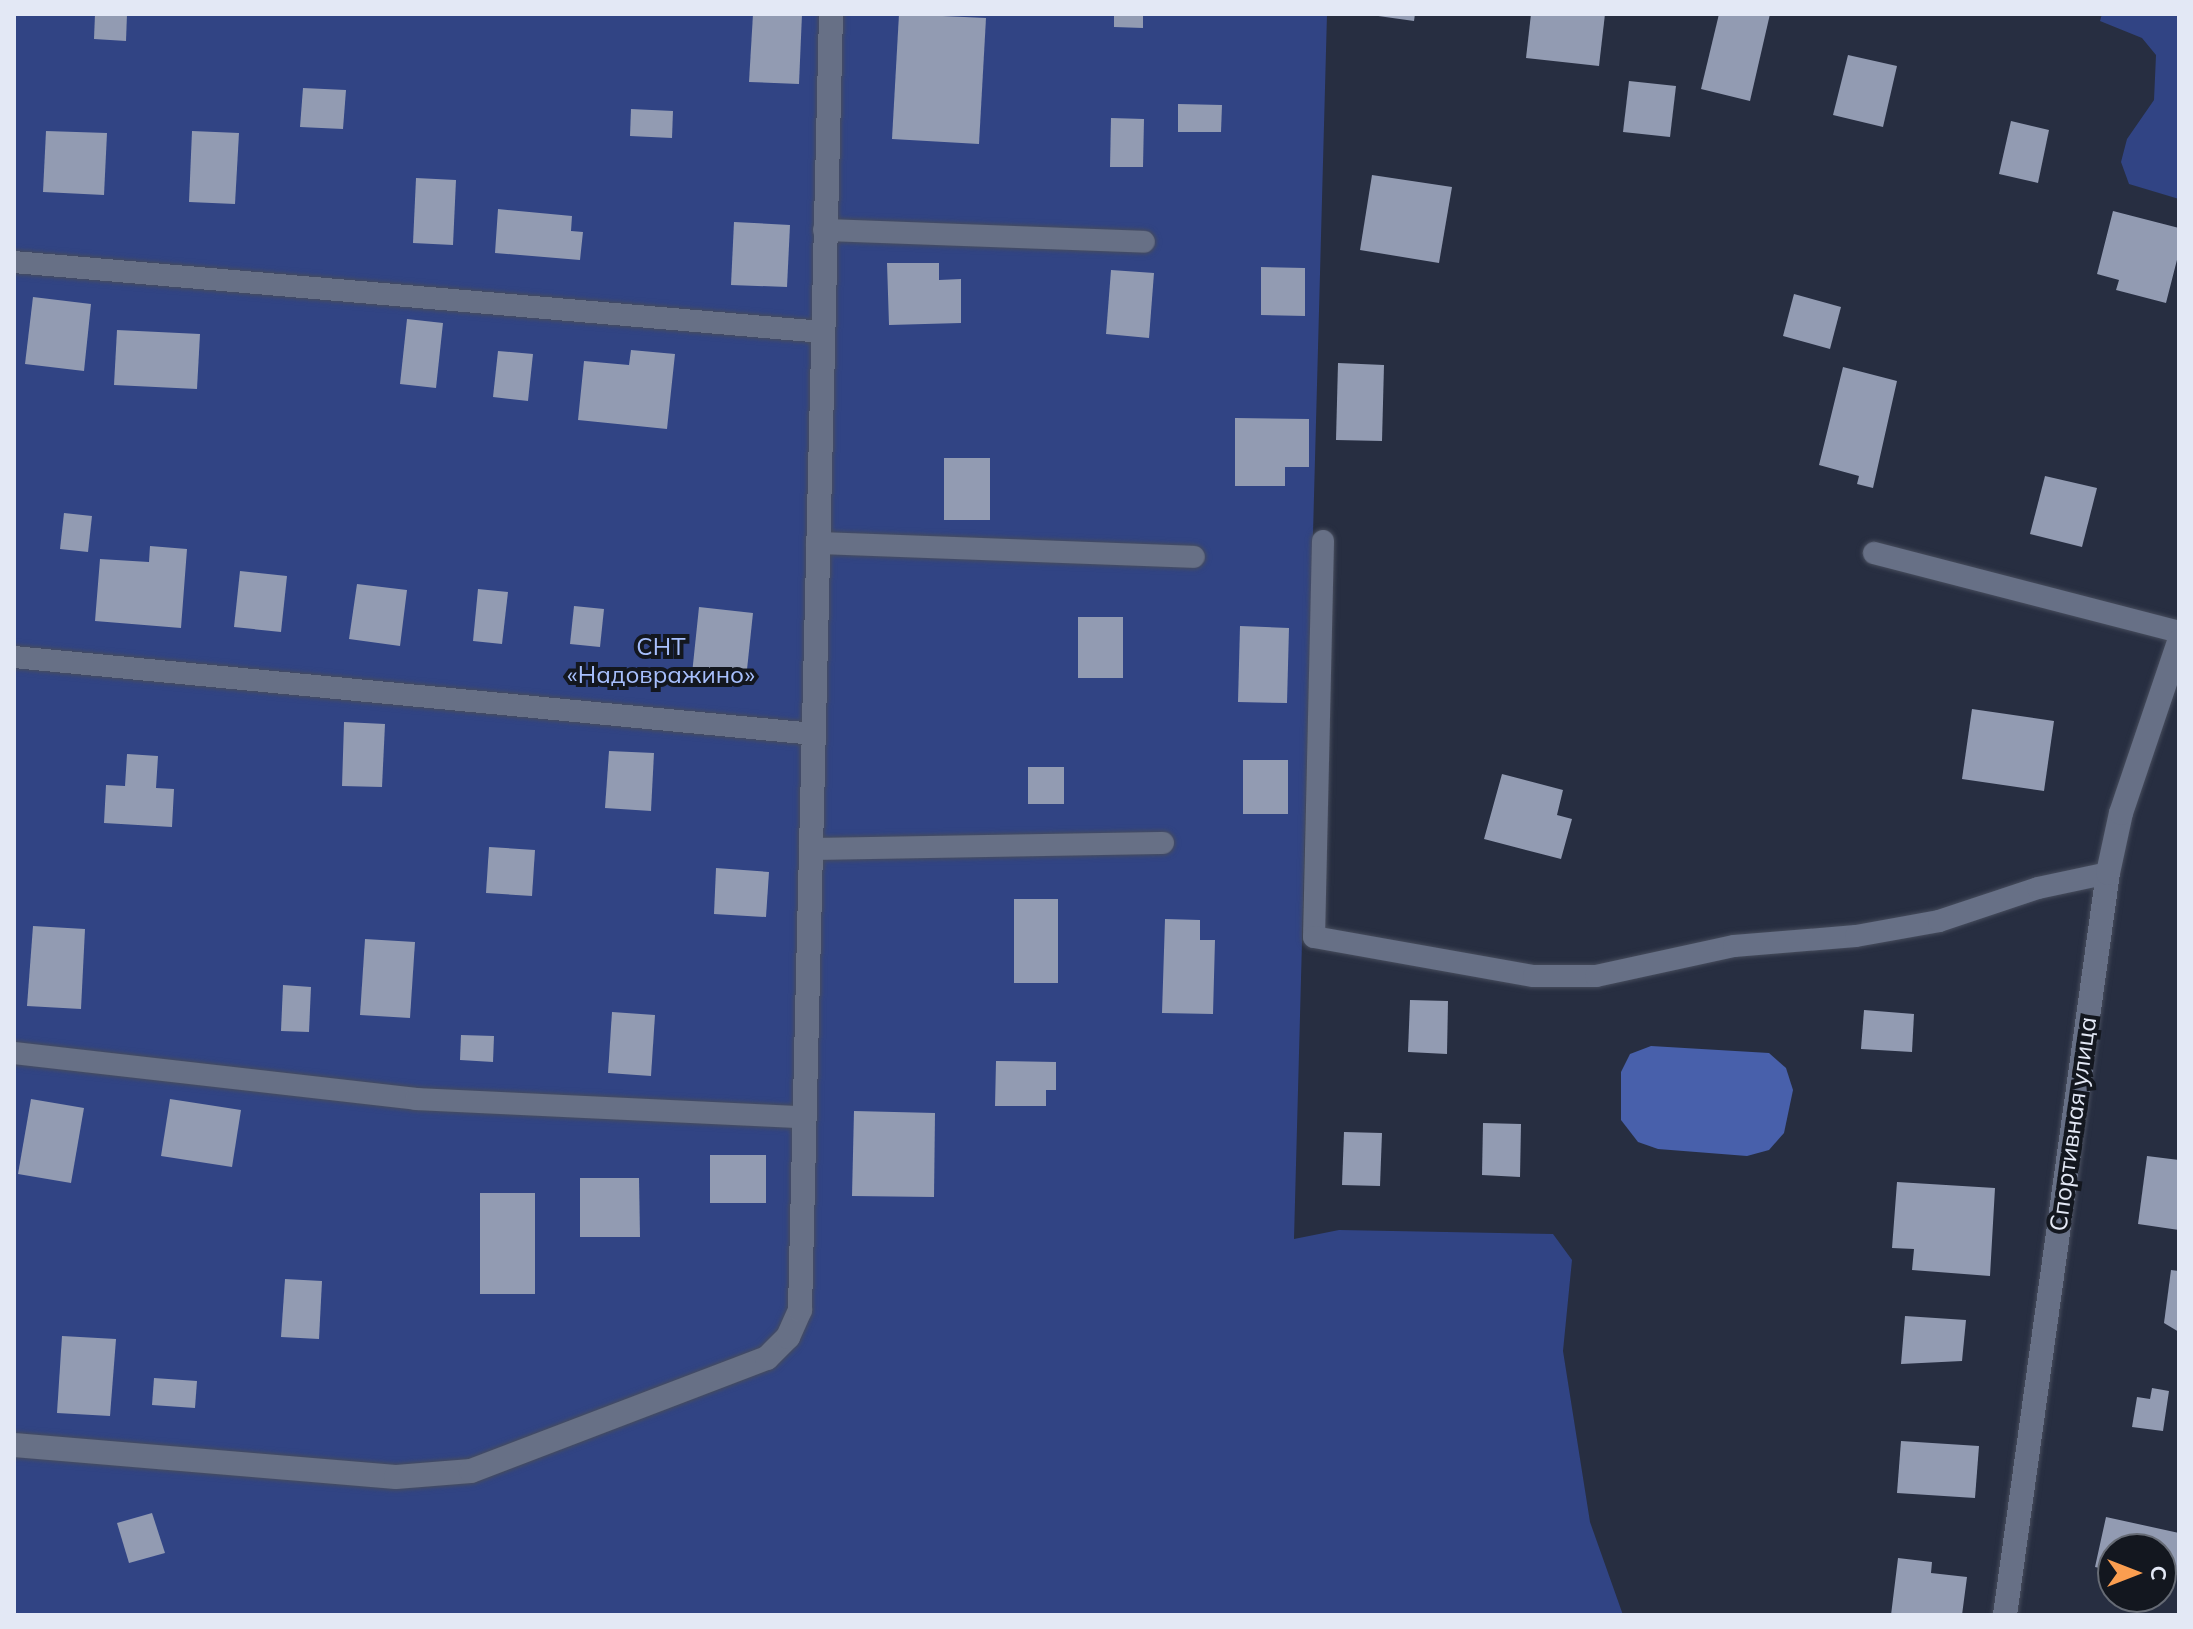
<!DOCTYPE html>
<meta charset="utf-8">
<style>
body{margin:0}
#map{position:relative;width:2193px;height:1629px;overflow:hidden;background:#272e41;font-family:Mulish,sans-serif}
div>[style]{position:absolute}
.green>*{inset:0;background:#314484}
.water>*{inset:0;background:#4860ab}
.building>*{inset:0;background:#929bb2}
.roads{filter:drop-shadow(0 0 2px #474d5d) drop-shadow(0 0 2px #474d5d)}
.lane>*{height:22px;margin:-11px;padding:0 11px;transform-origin:11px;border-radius:11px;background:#677086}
.street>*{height:24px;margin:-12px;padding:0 12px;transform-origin:12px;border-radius:12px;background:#677086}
span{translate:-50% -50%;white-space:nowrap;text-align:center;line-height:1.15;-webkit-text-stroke:8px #13171f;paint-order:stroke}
.park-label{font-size:24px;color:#a7bffc}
.street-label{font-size:24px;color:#e3e8f5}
.frame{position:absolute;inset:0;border:16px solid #e3e8f5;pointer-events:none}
.north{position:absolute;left:2097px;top:1533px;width:80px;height:80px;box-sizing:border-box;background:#13171f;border:2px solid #666b75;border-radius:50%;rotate:90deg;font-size:22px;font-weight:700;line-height:32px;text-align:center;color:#e3e8f5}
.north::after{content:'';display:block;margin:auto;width:28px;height:36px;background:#fb9e50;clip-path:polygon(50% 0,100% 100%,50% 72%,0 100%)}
</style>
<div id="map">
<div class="green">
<div style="clip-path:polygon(14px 14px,1327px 14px,1294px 1239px,1339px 1230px,1553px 1234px,1572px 1260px,1563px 1351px,1590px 1522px,1623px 1615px,14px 1615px)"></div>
<div style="clip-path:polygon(2102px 14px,2179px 14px,2179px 199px,2129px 184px,2121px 162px,2127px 139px,2154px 100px,2156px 55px,2142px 38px,2100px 21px)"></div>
</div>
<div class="water">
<div style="clip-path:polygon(1651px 1046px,1769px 1053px,1786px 1068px,1793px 1090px,1784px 1133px,1769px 1150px,1747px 1156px,1658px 1149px,1638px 1142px,1621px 1120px,1621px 1072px,1630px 1054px)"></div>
</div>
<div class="building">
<div style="clip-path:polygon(95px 14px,127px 14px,126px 41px,94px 39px)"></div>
<div style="clip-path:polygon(753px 14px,802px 14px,799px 84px,749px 82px)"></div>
<div style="clip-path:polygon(899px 14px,986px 18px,979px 144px,892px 139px)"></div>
<div style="clip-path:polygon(1114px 14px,1143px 14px,1143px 28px,1114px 27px)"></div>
<div style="clip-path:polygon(1364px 14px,1415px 14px,1414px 21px)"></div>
<div style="clip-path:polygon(1531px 14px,1605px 14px,1599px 66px,1526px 58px)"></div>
<div style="clip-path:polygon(1719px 14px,1770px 14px,1750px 101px,1701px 89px)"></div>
<div style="clip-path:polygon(1848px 55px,1897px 66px,1883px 127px,1833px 115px)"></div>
<div style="clip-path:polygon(1629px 81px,1676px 86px,1670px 137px,1623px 132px)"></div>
<div style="clip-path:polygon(303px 88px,346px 90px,343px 129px,300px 127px)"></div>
<div style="clip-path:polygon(1178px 104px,1222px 105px,1221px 132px,1178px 132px)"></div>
<div style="clip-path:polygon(631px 109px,673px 111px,672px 138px,630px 136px)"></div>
<div style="clip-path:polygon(1111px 118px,1144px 119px,1143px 167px,1110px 167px)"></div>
<div style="clip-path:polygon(2011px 121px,2049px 130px,2038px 183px,1999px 174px)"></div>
<div style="clip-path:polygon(46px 131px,107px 133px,104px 195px,43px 192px)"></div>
<div style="clip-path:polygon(192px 131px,239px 133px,235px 204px,189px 202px)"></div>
<div style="clip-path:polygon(1372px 175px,1452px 187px,1439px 263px,1360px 250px)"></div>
<div style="clip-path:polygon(416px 178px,456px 180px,453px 245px,413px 243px)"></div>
<div style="clip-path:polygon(498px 209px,572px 216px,571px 231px,583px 232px,580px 260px,495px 253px)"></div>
<div style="clip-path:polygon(2113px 211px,2179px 228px,2179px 252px,2166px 303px,2116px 290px,2119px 280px,2097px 274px)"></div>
<div style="clip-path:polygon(734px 222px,790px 225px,787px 287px,731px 285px)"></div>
<div style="clip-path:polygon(887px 263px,939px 263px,939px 280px,961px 279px,961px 323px,889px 325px)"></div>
<div style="clip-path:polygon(1261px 267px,1305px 268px,1305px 316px,1261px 315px)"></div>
<div style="clip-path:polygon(1111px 270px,1154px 273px,1149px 338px,1106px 334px)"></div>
<div style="clip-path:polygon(1794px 294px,1841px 307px,1830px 349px,1783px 336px)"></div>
<div style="clip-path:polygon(33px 297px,91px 304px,84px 371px,25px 364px)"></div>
<div style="clip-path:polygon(407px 319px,443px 323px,436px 388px,400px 384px)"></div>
<div style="clip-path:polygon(117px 330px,200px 334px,197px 389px,114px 385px)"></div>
<div style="clip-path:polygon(631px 350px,675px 354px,667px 429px,578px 420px,584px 361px,629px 365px)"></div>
<div style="clip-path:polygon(498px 351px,533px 354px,528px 401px,493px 397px)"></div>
<div style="clip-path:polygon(1338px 363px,1384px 365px,1382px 441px,1336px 440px)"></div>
<div style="clip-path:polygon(1843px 367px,1897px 381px,1873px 488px,1857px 484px,1859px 476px,1819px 465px)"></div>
<div style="clip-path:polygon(1235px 418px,1309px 419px,1309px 467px,1285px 467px,1285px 486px,1235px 486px)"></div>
<div style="clip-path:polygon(944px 458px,990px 458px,990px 520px,944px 520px)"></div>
<div style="clip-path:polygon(2045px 476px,2097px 488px,2082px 547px,2030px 534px)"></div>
<div style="clip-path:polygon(64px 513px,92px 516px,88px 552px,60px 549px)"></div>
<div style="clip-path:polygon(150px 546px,187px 549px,181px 628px,95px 621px,100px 559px,149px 562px)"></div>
<div style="clip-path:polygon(240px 571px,287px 576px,281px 632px,234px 627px)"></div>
<div style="clip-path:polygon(357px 584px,407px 590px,400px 646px,349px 639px)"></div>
<div style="clip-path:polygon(478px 589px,508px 592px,502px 644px,473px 641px)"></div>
<div style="clip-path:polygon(574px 606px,604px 609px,600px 647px,570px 644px)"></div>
<div style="clip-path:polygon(699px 607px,753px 613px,746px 679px,692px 674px)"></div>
<div style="clip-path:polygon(1078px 617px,1123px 617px,1123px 678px,1078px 678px)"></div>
<div style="clip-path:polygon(1240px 626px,1289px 628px,1287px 703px,1238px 702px)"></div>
<div style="clip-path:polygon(1972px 709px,2054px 721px,2044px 791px,1962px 779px)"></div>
<div style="clip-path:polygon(344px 722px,385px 724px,382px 787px,342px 786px)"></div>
<div style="clip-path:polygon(609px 751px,654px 753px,651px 811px,605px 808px)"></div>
<div style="clip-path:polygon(127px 754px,158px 756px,156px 788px,174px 789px,172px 827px,104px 823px,106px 785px,125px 786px)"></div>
<div style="clip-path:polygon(1243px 760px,1288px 760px,1288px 814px,1243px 814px)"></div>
<div style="clip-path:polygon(1028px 767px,1064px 767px,1064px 804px,1028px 804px)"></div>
<div style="clip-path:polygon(1502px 774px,1563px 790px,1557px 815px,1572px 819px,1561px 859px,1484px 839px)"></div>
<div style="clip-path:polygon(489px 847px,535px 850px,532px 896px,486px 893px)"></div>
<div style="clip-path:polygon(716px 868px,769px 872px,766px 917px,714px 914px)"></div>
<div style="clip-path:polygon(1014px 899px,1058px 899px,1058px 983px,1014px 983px)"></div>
<div style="clip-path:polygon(1165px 919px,1200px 920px,1200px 940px,1215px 940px,1213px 1014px,1162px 1013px)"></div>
<div style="clip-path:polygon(33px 926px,85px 929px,81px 1009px,27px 1006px)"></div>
<div style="clip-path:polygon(365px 939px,415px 942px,410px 1018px,360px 1015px)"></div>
<div style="clip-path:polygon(283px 985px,311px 987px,309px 1032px,281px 1031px)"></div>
<div style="clip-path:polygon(1410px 1000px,1448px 1001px,1447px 1054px,1408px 1052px)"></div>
<div style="clip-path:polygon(1864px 1010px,1914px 1014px,1912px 1052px,1861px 1049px)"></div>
<div style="clip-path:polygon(612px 1012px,655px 1015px,651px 1076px,608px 1073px)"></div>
<div style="clip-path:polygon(461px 1035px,494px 1036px,493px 1062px,460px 1060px)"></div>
<div style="clip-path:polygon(996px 1061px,1056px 1062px,1056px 1090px,1046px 1090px,1046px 1106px,995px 1106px)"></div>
<div style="clip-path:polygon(31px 1099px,84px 1108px,71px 1183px,18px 1174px)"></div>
<div style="clip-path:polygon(170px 1099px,241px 1110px,232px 1167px,161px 1156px)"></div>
<div style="clip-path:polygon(854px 1111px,935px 1113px,934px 1197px,852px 1196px)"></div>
<div style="clip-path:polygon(1483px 1123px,1521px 1124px,1520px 1177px,1482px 1175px)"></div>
<div style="clip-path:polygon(1344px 1132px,1382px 1133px,1380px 1186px,1342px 1185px)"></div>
<div style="clip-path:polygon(710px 1155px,766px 1155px,766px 1203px,710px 1203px)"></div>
<div style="clip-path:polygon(2147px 1156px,2179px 1160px,2179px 1230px,2138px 1224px)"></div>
<div style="clip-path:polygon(580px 1178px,639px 1178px,640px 1237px,580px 1237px)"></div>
<div style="clip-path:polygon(1897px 1182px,1995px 1188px,1990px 1276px,1912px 1270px,1914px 1249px,1892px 1248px)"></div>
<div style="clip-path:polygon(480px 1193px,535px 1193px,535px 1294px,480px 1294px)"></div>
<div style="clip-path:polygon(2171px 1270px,2179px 1271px,2179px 1332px,2164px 1323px)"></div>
<div style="clip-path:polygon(285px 1279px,322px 1281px,319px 1339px,281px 1337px)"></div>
<div style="clip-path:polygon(1905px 1316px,1966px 1320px,1962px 1361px,1901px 1364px)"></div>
<div style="clip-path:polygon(62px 1336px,116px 1339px,110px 1416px,57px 1413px)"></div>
<div style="clip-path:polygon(154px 1378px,197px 1381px,195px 1408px,152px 1405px)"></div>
<div style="clip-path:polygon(2152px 1388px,2169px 1391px,2163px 1431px,2132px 1427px,2137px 1397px,2150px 1399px)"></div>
<div style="clip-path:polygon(1901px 1441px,1979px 1446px,1975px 1498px,1897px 1493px)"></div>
<div style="clip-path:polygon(152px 1513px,165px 1553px,129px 1563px,117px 1523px)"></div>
<div style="clip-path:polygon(2106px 1517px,2179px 1533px,2179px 1575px,2161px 1571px,2161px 1549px,2113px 1549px,2113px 1571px,2095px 1567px)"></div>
<div style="clip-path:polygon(1898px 1558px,1932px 1562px,1931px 1573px,1967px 1577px,1962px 1615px,1891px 1615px)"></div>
</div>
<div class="roads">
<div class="lane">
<div style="left:824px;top:230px;width:320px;rotate:2.1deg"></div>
<div style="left:14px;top:262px;width:811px;rotate:4.95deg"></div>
<div style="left:1323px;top:541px;width:396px;rotate:91.3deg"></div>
<div style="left:1314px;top:937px;width:223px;rotate:10.1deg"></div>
<div style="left:1534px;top:976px;width:62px"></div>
<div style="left:1596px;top:976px;width:141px;rotate:-12.3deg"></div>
<div style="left:1734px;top:946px;width:122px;rotate:-4.7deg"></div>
<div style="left:1856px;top:936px;width:84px;rotate:-10.2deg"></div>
<div style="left:1939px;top:921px;width:104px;rotate:-18.4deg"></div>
<div style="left:2038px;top:888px;width:72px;rotate:-12.1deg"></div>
<div style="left:817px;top:543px;width:377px;rotate:2.1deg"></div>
<div style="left:1874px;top:553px;width:315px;rotate:14.5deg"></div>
<div style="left:14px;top:657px;width:804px;rotate:5.5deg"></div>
<div style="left:810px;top:849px;width:353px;rotate:-1deg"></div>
<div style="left:14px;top:1053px;width:405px;rotate:6.5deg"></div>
<div style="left:416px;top:1099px;width:386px;rotate:2.7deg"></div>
</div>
<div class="street">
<div style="left:14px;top:1445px;width:383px;rotate:4.8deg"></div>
<div style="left:396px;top:1477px;width:75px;rotate:-4.6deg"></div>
<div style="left:471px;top:1471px;width:317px;rotate:-20.9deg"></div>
<div style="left:767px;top:1358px;width:30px;rotate:-45deg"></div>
<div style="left:788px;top:1337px;width:30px;rotate:-66deg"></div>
<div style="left:800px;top:1310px;width:1296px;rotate:-88.63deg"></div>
<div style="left:2005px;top:1615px;width:749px;rotate:-82.1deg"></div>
<div style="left:2108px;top:873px;width:61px;rotate:-77.8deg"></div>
<div style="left:2121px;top:813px;width:181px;rotate:-71.3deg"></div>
</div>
</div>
<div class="park-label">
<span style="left:661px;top:661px">СНТ<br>«Надовражино»</span>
</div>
<div class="street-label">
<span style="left:2073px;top:1124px;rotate:-82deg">Спортивная улица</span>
</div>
<div class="frame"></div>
<div class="north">С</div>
</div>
